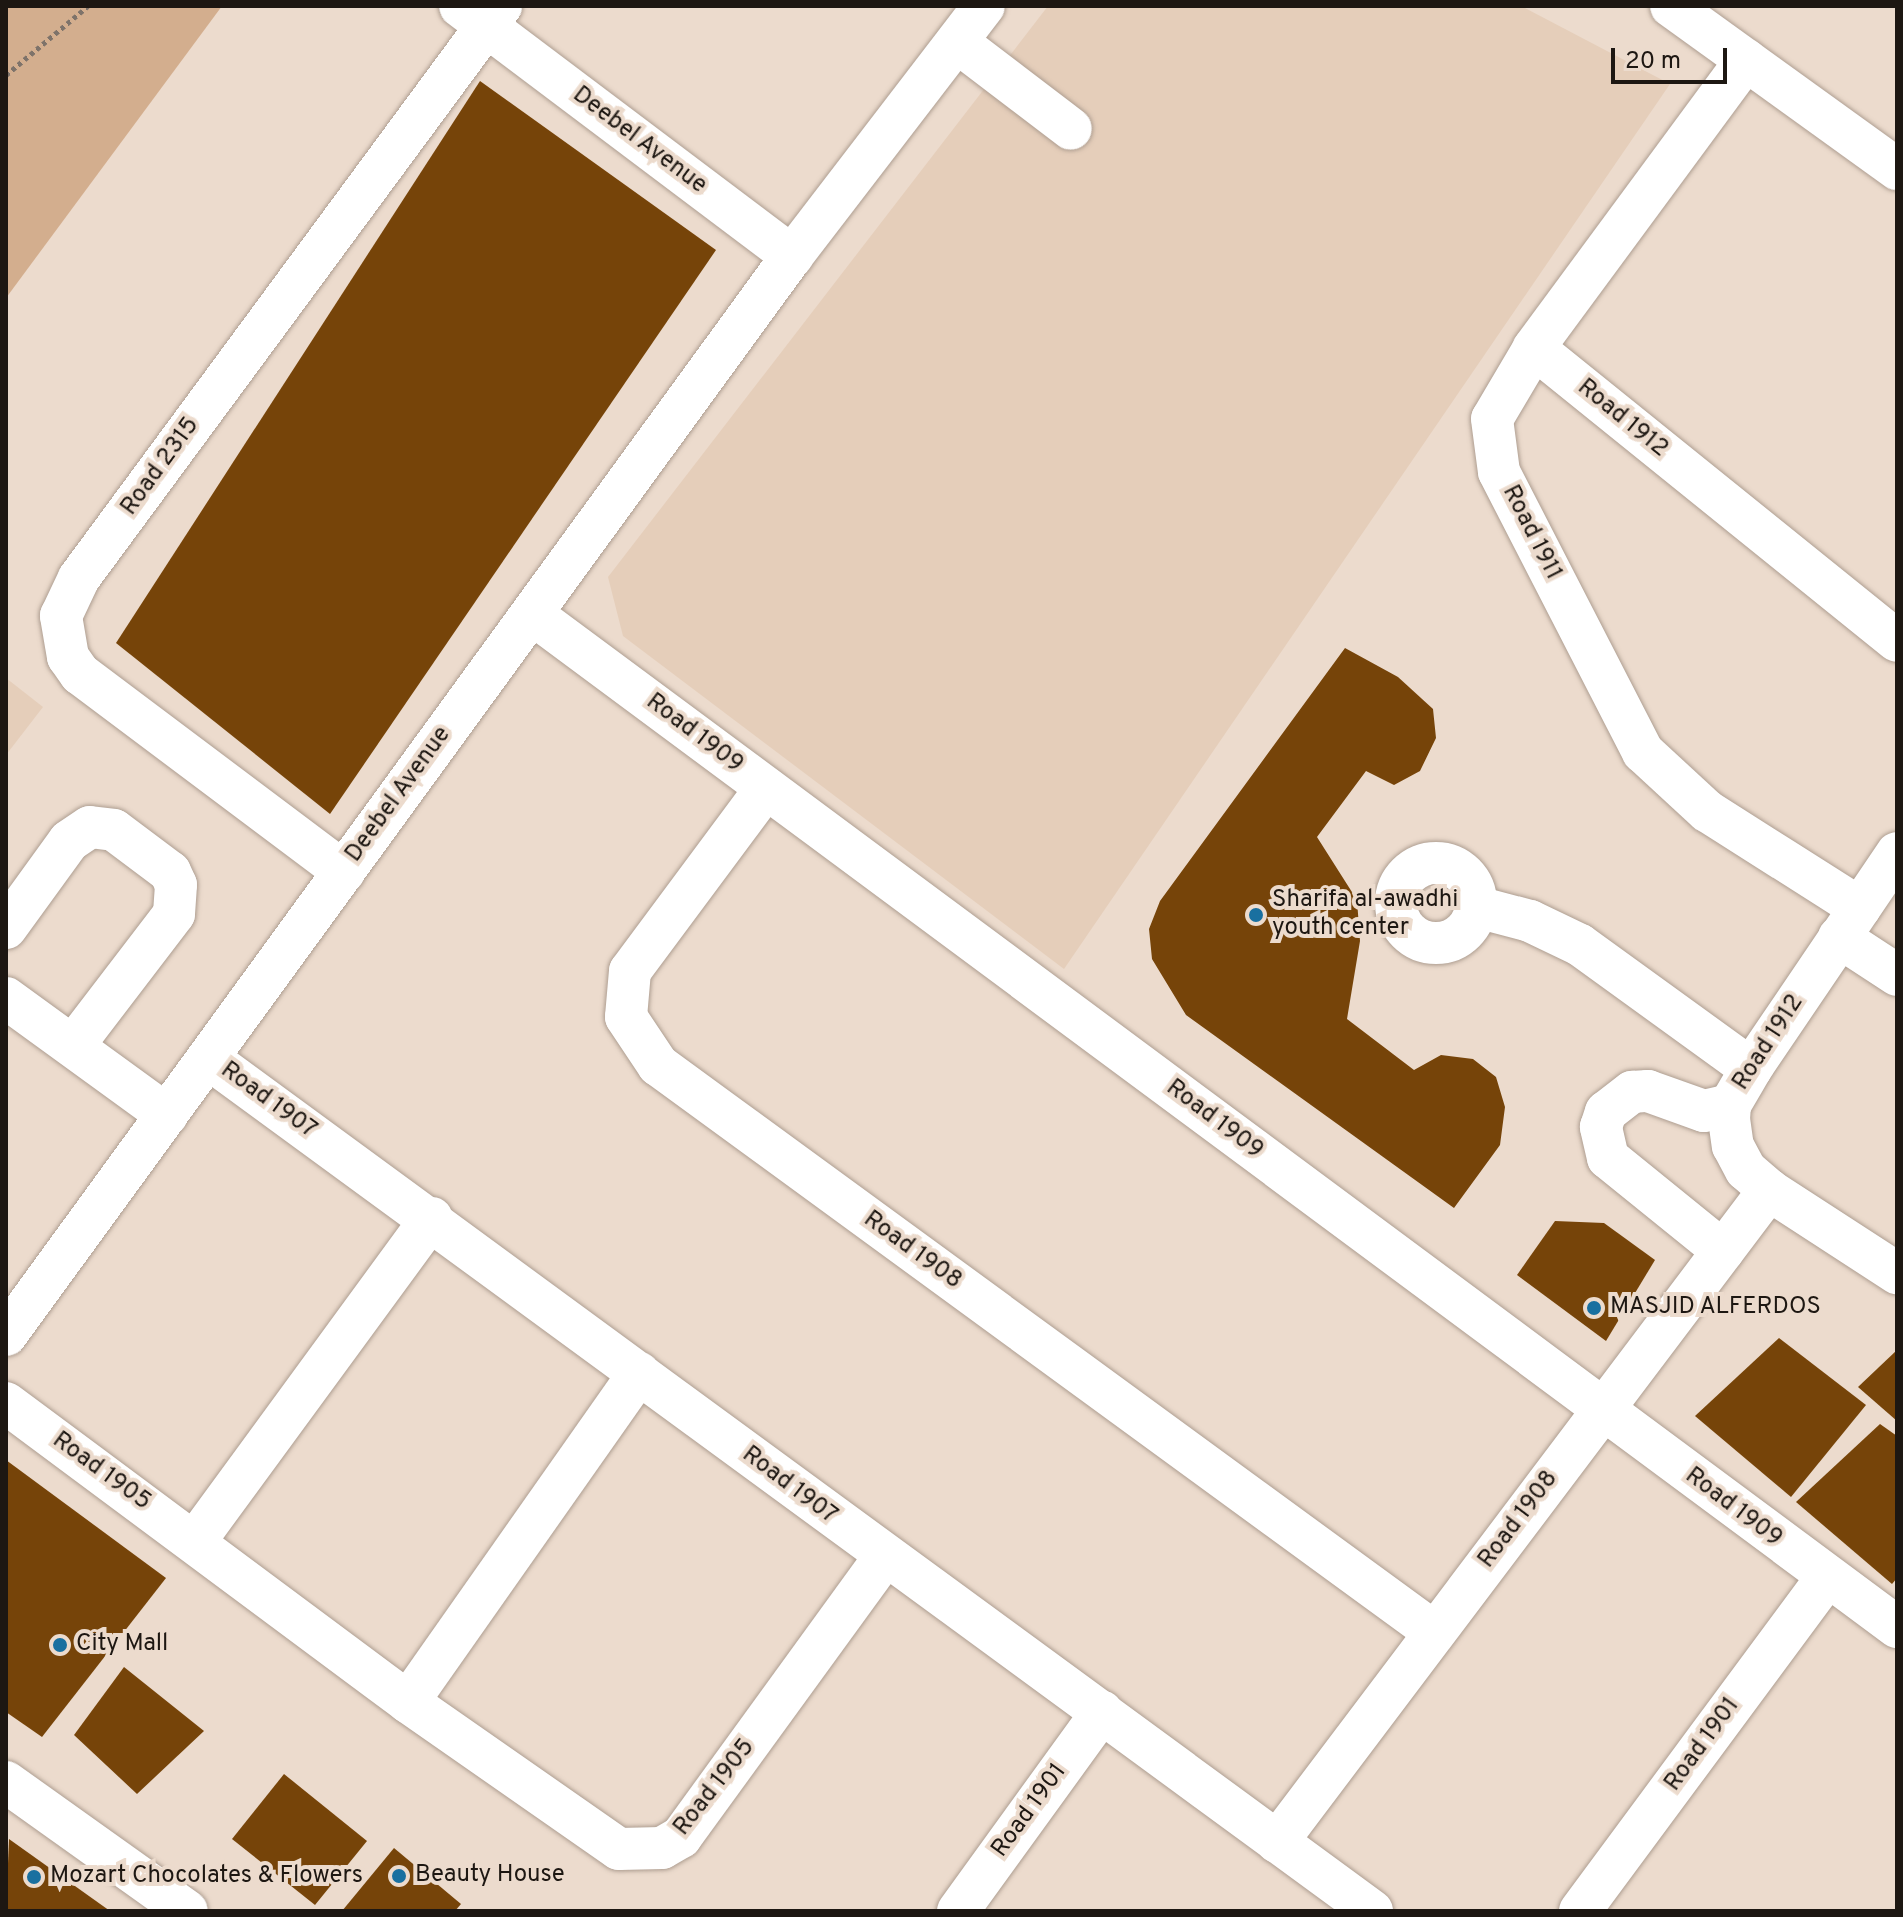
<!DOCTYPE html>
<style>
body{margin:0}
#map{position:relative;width:1903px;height:1917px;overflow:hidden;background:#ecdbcd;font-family:Overpass,sans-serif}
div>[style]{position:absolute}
.built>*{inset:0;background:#e5ceba}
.green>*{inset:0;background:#d3ae8e}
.building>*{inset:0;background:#764409}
.path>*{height:5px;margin-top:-2.5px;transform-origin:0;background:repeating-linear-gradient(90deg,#7e736a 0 4px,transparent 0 8px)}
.roads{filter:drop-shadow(0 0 2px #ae9e91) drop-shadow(0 0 2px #ae9e91)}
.minor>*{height:42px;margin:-21px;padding:0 21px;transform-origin:21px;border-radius:21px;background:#fff}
.minor>.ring{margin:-21px;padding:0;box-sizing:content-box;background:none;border:42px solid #fff;border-radius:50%}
.dots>*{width:22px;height:22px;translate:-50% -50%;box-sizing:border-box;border:4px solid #ecdbcd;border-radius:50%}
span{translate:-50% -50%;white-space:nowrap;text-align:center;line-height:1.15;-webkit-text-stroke:8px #ecdbcd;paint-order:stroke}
.street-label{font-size:24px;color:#1d1712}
.poi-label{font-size:24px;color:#1d1712}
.left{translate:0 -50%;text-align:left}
.frame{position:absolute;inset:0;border:8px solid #1d1712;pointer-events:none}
.scale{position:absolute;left:1611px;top:48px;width:116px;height:36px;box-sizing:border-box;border:4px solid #1d1712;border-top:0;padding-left:10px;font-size:24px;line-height:28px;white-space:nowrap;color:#1d1712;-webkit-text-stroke:6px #ecdbcd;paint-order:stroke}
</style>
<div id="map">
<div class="built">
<div style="clip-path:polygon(1048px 6px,1521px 6px,1670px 84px,1064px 969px,623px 636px,608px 577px)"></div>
<div style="clip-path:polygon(6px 678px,43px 707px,6px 755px)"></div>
</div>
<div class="green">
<div style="clip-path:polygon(6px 6px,222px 6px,6px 298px)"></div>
</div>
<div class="building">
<div style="clip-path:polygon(480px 81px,716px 250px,330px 814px,116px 643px)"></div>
<div style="clip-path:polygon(1345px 648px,1398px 677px,1433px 709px,1436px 738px,1420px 771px,1394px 785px,1366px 771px,1317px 837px,1357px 900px,1360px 941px,1347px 1019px,1414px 1070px,1441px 1055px,1473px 1059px,1496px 1077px,1505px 1107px,1500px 1145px,1454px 1208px,1186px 1015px,1152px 959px,1149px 929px,1160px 901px)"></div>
<div style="clip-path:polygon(1555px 1221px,1604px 1223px,1655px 1260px,1606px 1341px,1517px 1275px)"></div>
<div style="clip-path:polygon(1779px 1338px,1866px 1405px,1791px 1497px,1695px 1416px)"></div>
<div style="clip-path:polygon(1897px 1350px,1897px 1421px,1858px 1387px)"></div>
<div style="clip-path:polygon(1880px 1424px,1897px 1436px,1897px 1578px,1892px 1584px,1796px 1502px)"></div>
<div style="clip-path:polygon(6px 1460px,166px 1578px,42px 1737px,6px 1712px)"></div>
<div style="clip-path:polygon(124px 1667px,204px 1731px,137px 1794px,74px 1735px)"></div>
<div style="clip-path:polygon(284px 1774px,367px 1841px,315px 1905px,232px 1839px)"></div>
<div style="clip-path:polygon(9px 1839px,110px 1911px,6px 1911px)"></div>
<div style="clip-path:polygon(394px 1848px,461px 1904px,455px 1911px,342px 1911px)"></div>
</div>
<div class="path">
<div style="left:6px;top:75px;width:107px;rotate:-40.1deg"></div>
</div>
<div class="roads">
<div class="minor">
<div style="left:460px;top:6px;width:416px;rotate:37deg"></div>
<div style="left:1671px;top:6px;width:279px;rotate:35.8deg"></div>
<div style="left:957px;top:42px;width:143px;rotate:37.3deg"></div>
<div style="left:1746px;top:60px;width:358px;rotate:126.4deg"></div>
<div style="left:1534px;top:348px;width:82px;rotate:120.6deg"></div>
<div style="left:1492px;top:419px;width:53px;rotate:82.5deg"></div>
<div style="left:1499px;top:472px;width:315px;rotate:62.8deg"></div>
<div style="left:1643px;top:752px;width:87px;rotate:42.7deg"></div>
<div style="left:1707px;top:811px;width:181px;rotate:32.4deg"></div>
<div style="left:1534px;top:348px;width:466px;rotate:38.9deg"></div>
<div style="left:532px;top:614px;width:1700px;rotate:36.58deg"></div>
<div style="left:766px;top:788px;width:228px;rotate:126.6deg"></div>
<div style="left:630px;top:971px;width:46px;rotate:95deg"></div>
<div style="left:626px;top:1017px;width:58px;rotate:56.3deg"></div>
<div style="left:658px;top:1065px;width:961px;rotate:36.15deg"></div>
<div style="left:1897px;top:853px;width:261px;rotate:124.1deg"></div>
<div style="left:1751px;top:1069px;width:42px;rotate:120.3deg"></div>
<div style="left:1730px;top:1105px;width:14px;rotate:94deg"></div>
<div style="left:1729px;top:1119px;width:27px;rotate:82deg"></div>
<div style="left:1733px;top:1146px;width:27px;rotate:62deg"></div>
<div style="left:1746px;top:1170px;width:30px;rotate:41deg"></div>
<div style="left:1769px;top:1190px;width:153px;rotate:33deg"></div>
<div class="ring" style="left:1396px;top:863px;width:38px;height:38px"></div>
<div style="left:344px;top:872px;width:330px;rotate:-143.1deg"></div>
<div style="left:80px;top:674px;width:21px;rotate:-125deg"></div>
<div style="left:68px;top:657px;width:42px;rotate:-99.7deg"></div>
<div style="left:61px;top:616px;width:42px;rotate:-64.7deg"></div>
<div style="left:79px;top:578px;width:711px;rotate:-53.58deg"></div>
<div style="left:1477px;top:907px;width:55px;rotate:14.8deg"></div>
<div style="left:1530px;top:921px;width:55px;rotate:25.6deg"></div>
<div style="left:1580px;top:945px;width:211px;rotate:35.9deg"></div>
<div style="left:6px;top:928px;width:107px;rotate:-54.1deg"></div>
<div style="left:69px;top:841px;width:25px;rotate:-34deg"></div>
<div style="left:90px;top:827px;width:24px;rotate:7deg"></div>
<div style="left:114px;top:830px;width:70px;rotate:36.9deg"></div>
<div style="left:170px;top:872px;width:14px;rotate:65deg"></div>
<div style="left:176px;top:885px;width:29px;rotate:94deg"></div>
<div style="left:174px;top:914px;width:166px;rotate:127.4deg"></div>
<div style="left:1839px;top:937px;width:69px;rotate:33.2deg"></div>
<div style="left:6px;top:998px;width:199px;rotate:36deg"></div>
<div style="left:208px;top:1058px;width:1443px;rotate:36.23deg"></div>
<div style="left:1723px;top:1251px;width:148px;rotate:-141deg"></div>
<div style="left:1608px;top:1158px;width:32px;rotate:-103deg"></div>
<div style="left:1601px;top:1127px;width:16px;rotate:-72deg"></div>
<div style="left:1606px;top:1112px;width:33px;rotate:-38deg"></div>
<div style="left:1632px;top:1092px;width:16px;rotate:-4deg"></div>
<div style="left:1648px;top:1091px;width:59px;rotate:19.7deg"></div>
<div style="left:1704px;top:1111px;width:27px;rotate:-13deg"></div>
<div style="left:6px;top:1335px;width:1335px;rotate:-53.93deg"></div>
<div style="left:792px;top:256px;width:315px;rotate:-52.5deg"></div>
<div style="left:6px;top:1403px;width:501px;rotate:36.64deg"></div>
<div style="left:408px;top:1702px;width:257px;rotate:34.9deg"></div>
<div style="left:619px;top:1849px;width:43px;rotate:-1.3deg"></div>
<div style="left:662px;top:1848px;width:22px;rotate:-30deg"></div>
<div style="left:681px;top:1837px;width:345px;rotate:-54deg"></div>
<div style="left:196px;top:1540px;width:399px;rotate:-53.8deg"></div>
<div style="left:408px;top:1702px;width:402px;rotate:-54.9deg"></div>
<div style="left:6px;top:1782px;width:222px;rotate:35.5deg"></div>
<div style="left:1277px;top:1842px;width:817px;rotate:-52.96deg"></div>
<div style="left:958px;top:1911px;width:246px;rotate:-54.1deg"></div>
<div style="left:1580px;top:1911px;width:414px;rotate:-53.5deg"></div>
</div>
</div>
<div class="dots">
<div style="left:1256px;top:915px;background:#1970a0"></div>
<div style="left:1594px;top:1308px;background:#1970a0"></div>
<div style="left:60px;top:1645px;background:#1970a0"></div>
<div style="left:399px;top:1876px;background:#1970a0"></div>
<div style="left:34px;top:1877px;background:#1970a0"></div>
</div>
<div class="street-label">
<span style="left:639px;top:141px;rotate:37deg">Deebel Avenue</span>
<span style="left:1622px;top:419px;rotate:39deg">Road 1912</span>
<span style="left:161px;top:467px;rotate:-54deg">Road 2315</span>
<span style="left:1531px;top:533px;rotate:63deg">Road 1911</span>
<span style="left:694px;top:734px;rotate:37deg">Road 1909</span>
<span style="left:399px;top:795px;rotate:-54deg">Deebel Avenue</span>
<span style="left:1769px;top:1043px;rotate:-57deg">Road 1912</span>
<span style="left:268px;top:1101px;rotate:36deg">Road 1907</span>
<span style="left:1214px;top:1120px;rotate:37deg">Road 1909</span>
<span style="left:912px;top:1251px;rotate:36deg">Road 1908</span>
<span style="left:101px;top:1472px;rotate:36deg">Road 1905</span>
<span style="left:789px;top:1486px;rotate:37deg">Road 1907</span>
<span style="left:1733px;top:1508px;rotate:37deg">Road 1909</span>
<span style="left:1519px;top:1520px;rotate:-53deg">Road 1908</span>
<span style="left:1703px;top:1745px;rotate:-54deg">Road 1901</span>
<span style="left:715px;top:1788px;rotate:-52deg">Road 1905</span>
<span style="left:1030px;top:1811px;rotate:-54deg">Road 1901</span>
</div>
<div class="poi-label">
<span class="left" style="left:1272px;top:915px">Sharifa al-awadhi<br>youth center</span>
<span class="left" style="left:1610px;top:1308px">MASJID ALFERDOS</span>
<span class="left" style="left:76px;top:1645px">City Mall</span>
<span class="left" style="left:415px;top:1876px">Beauty House</span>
<span class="left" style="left:50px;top:1877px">Mozart Chocolates &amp; Flowers</span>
</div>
<div class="frame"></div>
<div class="scale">20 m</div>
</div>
